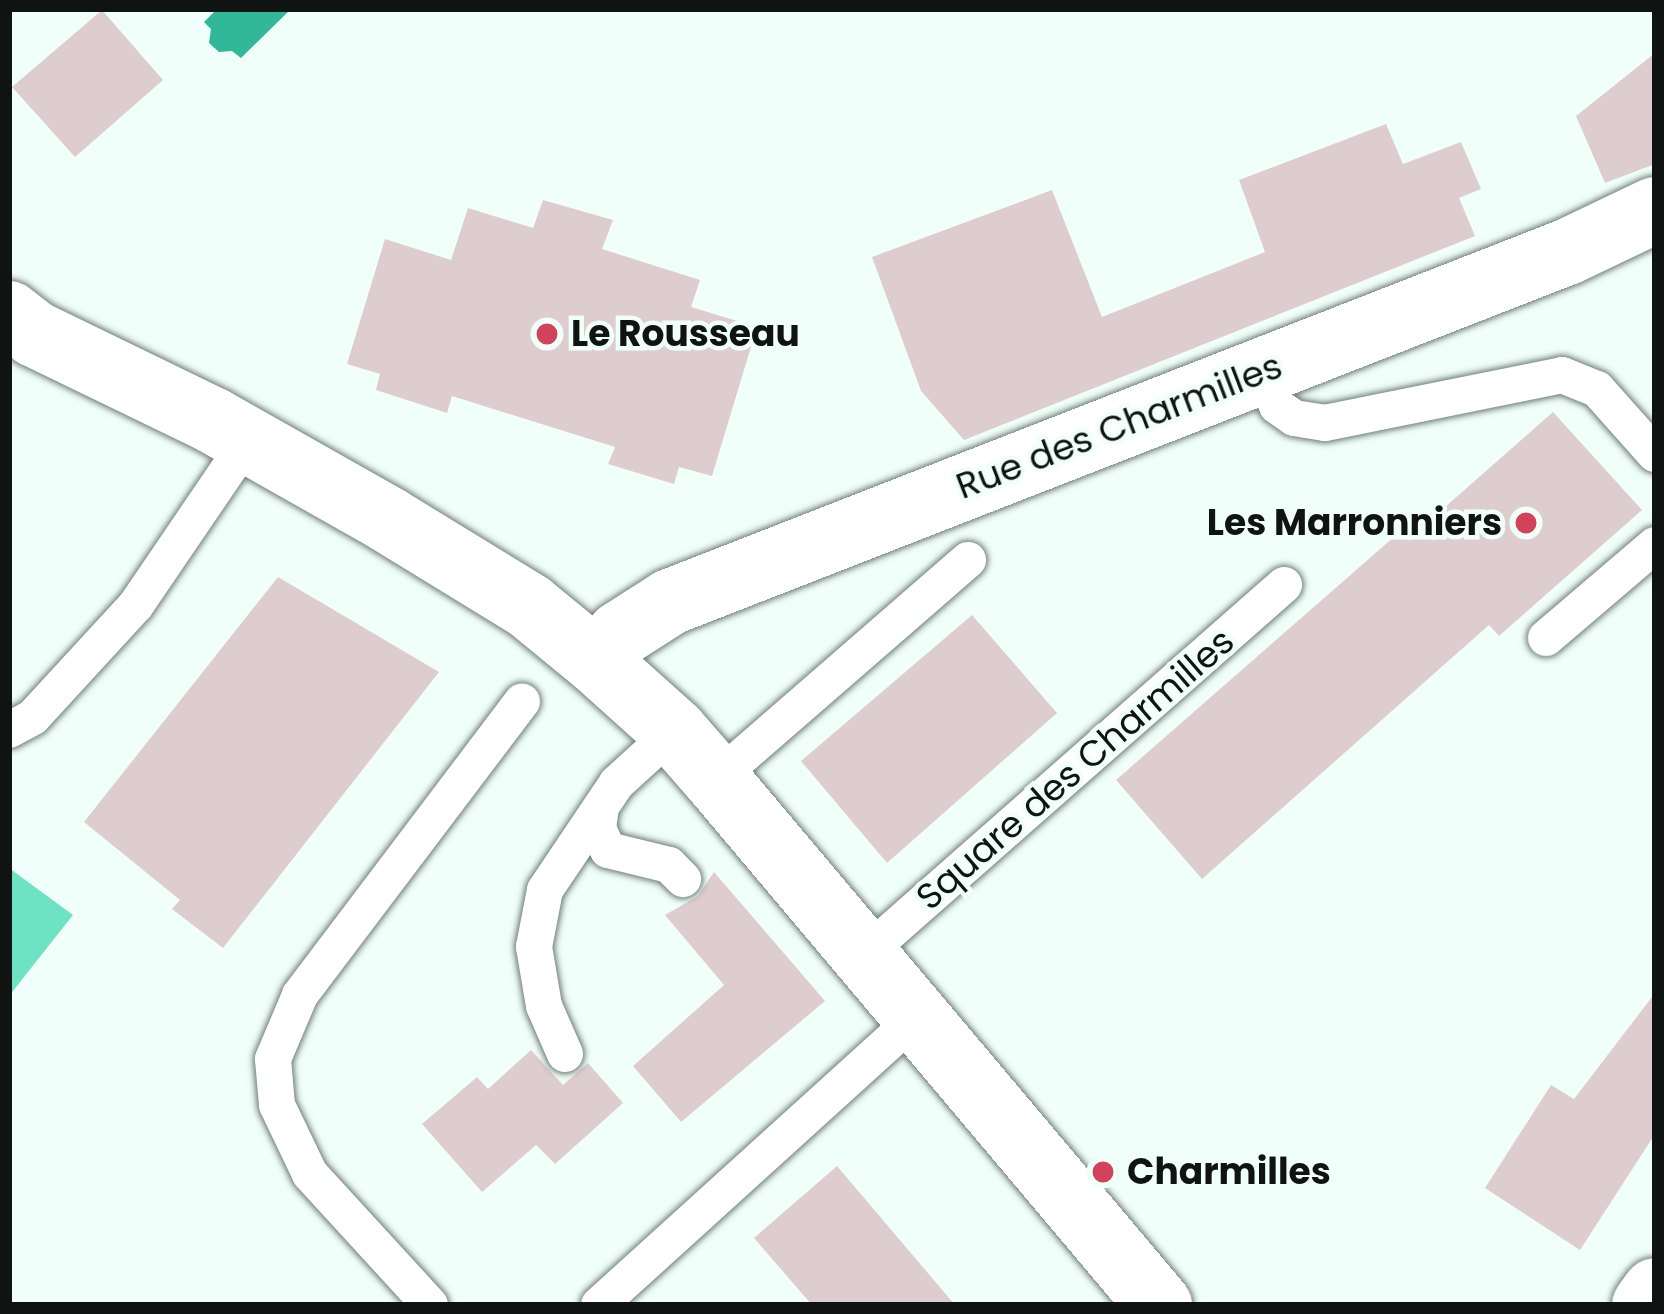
<!DOCTYPE html>
<style>
body{margin:0}
#map{position:relative;width:1664px;height:1314px;overflow:hidden;background:#f1fffa;font-family:Poppins,sans-serif}
div>[style]{position:absolute}
.green>*{inset:0;background:#6ee3c3}
.water>*{inset:0;background:#30b898}
.building>*{inset:0;background:#decdce}
.roads{filter:drop-shadow(0 0 3px #71807b) drop-shadow(0 0 3px #71807b)}
.service>*{height:36px;margin:-18px;padding:0 18px;transform-origin:18px;border-radius:18px;background:#fff}
.minor>*{height:66px;margin:-33px;padding:0 33px;transform-origin:33px;border-radius:33px;background:#fff}
.dots>*{width:33px;height:33px;translate:-50% -50%;box-sizing:border-box;border:6px solid #f1fffa;border-radius:50%}
span{translate:-50% -50%;white-space:nowrap;text-align:center;line-height:1.15;-webkit-text-stroke:9px #f1fffa;paint-order:stroke}
.poi-label{font-size:36px;color:#0f1413;font-weight:700}
.left{translate:0 -50%;text-align:left}
.right{translate:-100% -50%;text-align:right}
.street-label{font-size:36px;color:#0f1413}
.frame{position:absolute;inset:0;border:12px solid #0f1413;pointer-events:none}
</style>
<div id="map">
<div class="green">
<div style="clip-path:polygon(9px 868px,73px 915px,9px 996px)"></div>
</div>
<div class="water">
<div style="clip-path:polygon(217px 9px,291px 9px,241px 58px,232px 51px,219px 52px,209px 43px,211px 29px,204px 22px)"></div>
</div>
<div class="building">
<div style="clip-path:polygon(102px 10px,163px 80px,75px 157px,12px 87px)"></div>
<div style="clip-path:polygon(1655px 53px,1655px 164px,1605px 183px,1576px 116px)"></div>
<div style="clip-path:polygon(1386px 124px,1403px 164px,1461px 142px,1481px 189px,1459px 198px,1475px 236px,964px 440px,921px 391px,872px 257px,1052px 190px,1102px 317px,1265px 252px,1239px 180px)"></div>
<div style="clip-path:polygon(543px 200px,613px 220px,602px 249px,700px 280px,691px 307px,757px 327px,712px 476px,679px 467px,674px 484px,608px 464px,615px 447px,452px 396px,447px 413px,376px 390px,380px 374px,347px 364px,385px 239px,451px 260px,468px 208px,533px 228px)"></div>
<div style="clip-path:polygon(1553px 412px,1642px 510px,1499px 636px,1489px 625px,1202px 879px,1116px 780px,1403px 529px,1411px 537px)"></div>
<div style="clip-path:polygon(278px 577px,439px 672px,223px 948px,172px 909px,180px 900px,84px 822px)"></div>
<div style="clip-path:polygon(972px 615px,1057px 713px,887px 863px,801px 761px)"></div>
<div style="clip-path:polygon(714px 872px,825px 1001px,681px 1122px,633px 1066px,724px 985px,665px 915px,698px 896px)"></div>
<div style="clip-path:polygon(1655px 993px,1655px 1134px,1580px 1250px,1485px 1188px,1551px 1085px,1574px 1099px)"></div>
<div style="clip-path:polygon(531px 1050px,563px 1085px,588px 1063px,623px 1103px,555px 1164px,536px 1145px,482px 1192px,422px 1124px,477px 1077px,488px 1089px)"></div>
<div style="clip-path:polygon(837px 1166px,955px 1305px,812px 1305px,754px 1238px)"></div>
</div>
<div class="roads">
<div class="service">
<div style="left:1261px;top:371px;width:38px;rotate:65deg"></div>
<div style="left:1277px;top:406px;width:21px;rotate:35deg"></div>
<div style="left:1294px;top:418px;width:31px;rotate:9deg"></div>
<div style="left:1325px;top:423px;width:242px;rotate:-11.4deg"></div>
<div style="left:1562px;top:375px;width:38px;rotate:22deg"></div>
<div style="left:1597px;top:389px;width:87px;rotate:48.3deg"></div>
<div style="left:1546px;top:638px;width:143px;rotate:-40.5deg"></div>
<div style="left:9px;top:730px;width:27px;rotate:-28deg"></div>
<div style="left:33px;top:717px;width:152px;rotate:-47.4deg"></div>
<div style="left:136px;top:605px;width:199px;rotate:-55.8deg"></div>
<div style="left:716px;top:779px;width:334px;rotate:-41deg"></div>
<div style="left:601px;top:807px;width:21px;rotate:98deg"></div>
<div style="left:598px;top:828px;width:24px;rotate:66deg"></div>
<div style="left:608px;top:850px;width:63px;rotate:13.8deg"></div>
<div style="left:669px;top:865px;width:20px;rotate:45deg"></div>
<div style="left:866px;top:953px;width:557px;rotate:-41.36deg"></div>
<div style="left:565px;top:1054px;width:52px;rotate:-113.6deg"></div>
<div style="left:544px;top:1006px;width:60px;rotate:-99.6deg"></div>
<div style="left:534px;top:947px;width:58px;rotate:-79.1deg"></div>
<div style="left:545px;top:890px;width:129px;rotate:-56.1deg"></div>
<div style="left:617px;top:783px;width:77px;rotate:-42.4deg"></div>
<div style="left:430px;top:1305px;width:178px;rotate:-132.5deg"></div>
<div style="left:310px;top:1174px;width:76px;rotate:-115.6deg"></div>
<div style="left:277px;top:1105px;width:46px;rotate:-95deg"></div>
<div style="left:273px;top:1059px;width:69px;rotate:-67.1deg"></div>
<div style="left:300px;top:995px;width:368px;rotate:-52.9deg"></div>
<div style="left:599px;top:1305px;width:432px;rotate:-42.2deg"></div>
</div>
<div class="minor">
<div style="left:9px;top:314px;width:33px;rotate:38deg"></div>
<div style="left:35px;top:334px;width:199px;rotate:25.9deg"></div>
<div style="left:214px;top:421px;width:199px;rotate:29.5deg"></div>
<div style="left:387px;top:519px;width:167px;rotate:31.5deg"></div>
<div style="left:529px;top:606px;width:87px;rotate:39.4deg"></div>
<div style="left:596px;top:661px;width:105px;rotate:41.9deg"></div>
<div style="left:674px;top:731px;width:64px;rotate:48.8deg"></div>
<div style="left:716px;top:779px;width:688px;rotate:49.9deg"></div>
<div style="left:596px;top:661px;width:36px;rotate:-48deg"></div>
<div style="left:620px;top:634px;width:59px;rotate:-32.6deg"></div>
<div style="left:670px;top:602px;width:963px;rotate:-21.32deg"></div>
<div style="left:1567px;top:252px;width:98px;rotate:-25.5deg"></div>
<div style="left:1645px;top:1305px;width:17px;rotate:-54deg"></div>
</div>
</div>
<div class="dots">
<div style="left:547px;top:334px;background:#d2425a"></div>
<div style="left:1526px;top:523px;background:#d2425a"></div>
<div style="left:1103px;top:1172px;background:#d2425a"></div>
</div>
<div class="poi-label">
<span class="left" style="left:571px;top:334px">Le Rousseau</span>
<span class="right" style="left:1502px;top:523px">Les Marronniers</span>
<span class="left" style="left:1127px;top:1172px">Charmilles</span>
</div>
<div class="street-label">
<span style="left:1119px;top:426px;rotate:-21deg">Rue des Charmilles</span>
<span style="left:1075px;top:769px;rotate:-41deg">Square des Charmilles</span>
</div>
<div class="frame"></div>
</div>
